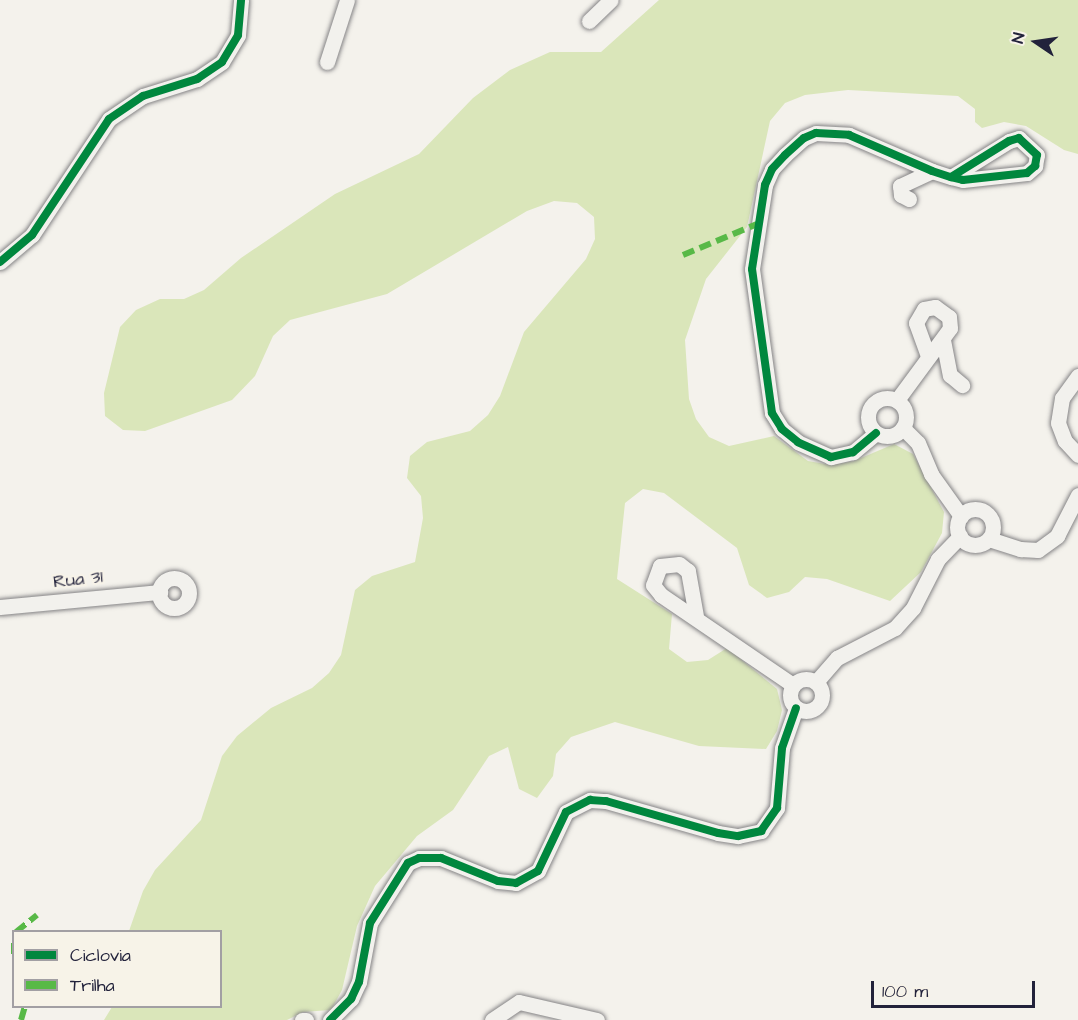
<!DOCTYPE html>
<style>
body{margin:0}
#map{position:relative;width:1078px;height:1020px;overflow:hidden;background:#f4f2ec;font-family:"Architects Daughter",sans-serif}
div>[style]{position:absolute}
.green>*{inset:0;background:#dae6ba}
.roads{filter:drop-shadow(0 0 2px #858486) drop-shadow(0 0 2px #858486)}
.minor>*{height:15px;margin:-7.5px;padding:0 7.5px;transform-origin:7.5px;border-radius:7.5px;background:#f2f1ed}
.minor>.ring{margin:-7.5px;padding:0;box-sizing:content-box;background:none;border:15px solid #f2f1ed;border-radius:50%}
.quiet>*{height:6px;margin-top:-3px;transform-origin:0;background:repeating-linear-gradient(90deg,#58b947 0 12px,transparent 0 18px)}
.cycleway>*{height:8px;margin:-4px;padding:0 4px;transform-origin:4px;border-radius:4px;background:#00873e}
span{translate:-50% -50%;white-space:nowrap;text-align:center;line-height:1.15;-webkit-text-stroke:4.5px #f7f3e8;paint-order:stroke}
.street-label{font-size:18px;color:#22223b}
.legend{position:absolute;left:12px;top:930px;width:210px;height:78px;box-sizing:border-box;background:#f7f3e8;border:2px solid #a29fa3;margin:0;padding:8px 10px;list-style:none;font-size:18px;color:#22223b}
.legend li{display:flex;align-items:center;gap:12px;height:30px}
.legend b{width:30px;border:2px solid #a29fa3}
.north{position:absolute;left:1006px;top:12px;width:60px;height:60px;-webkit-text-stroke:4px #f7f3e8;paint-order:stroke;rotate:283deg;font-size:16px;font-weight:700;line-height:24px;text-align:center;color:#22223b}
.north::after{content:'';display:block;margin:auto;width:21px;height:27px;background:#22223b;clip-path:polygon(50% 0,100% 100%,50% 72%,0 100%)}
.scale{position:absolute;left:871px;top:981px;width:164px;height:27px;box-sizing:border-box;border:3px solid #22223b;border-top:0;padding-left:8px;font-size:18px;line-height:21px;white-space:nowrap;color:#22223b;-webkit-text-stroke:4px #f7f3e8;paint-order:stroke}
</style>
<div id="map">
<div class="green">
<div style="clip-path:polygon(659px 0,1078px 0,1078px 154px,1064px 150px,1026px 126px,1004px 122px,982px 128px,975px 122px,975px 109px,958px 96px,848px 90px,805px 95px,785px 103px,770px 121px,747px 227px,706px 279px,685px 340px,689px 399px,696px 419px,709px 437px,729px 446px,774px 436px,808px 461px,831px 465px,854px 461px,894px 444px,913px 454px,944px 512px,942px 533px,921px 572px,890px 601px,827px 579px,805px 577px,789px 592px,767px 598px,749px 585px,737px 548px,664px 493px,643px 489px,625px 503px,617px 579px,672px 614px,669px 649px,687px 662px,708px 660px,727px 648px,777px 689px,782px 710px,777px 731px,766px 749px,699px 746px,615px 722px,571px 737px,556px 754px,553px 776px,537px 798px,519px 789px,508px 747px,489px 756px,453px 810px,417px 836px,375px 886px,357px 926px,342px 990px,331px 1010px,303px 1012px,287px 1020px,104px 1020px,112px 1007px,220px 1006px,220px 932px,129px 931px,143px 891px,155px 870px,201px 820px,222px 756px,237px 736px,271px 708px,312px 688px,329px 673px,341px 655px,355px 590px,372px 576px,415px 562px,423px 518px,421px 496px,407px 478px,410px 456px,427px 442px,470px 431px,488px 415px,500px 396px,524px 332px,586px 259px,595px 239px,594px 217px,577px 203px,554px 201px,527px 211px,387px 294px,290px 320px,273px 336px,255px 376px,232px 400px,145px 431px,123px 430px,105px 416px,104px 393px,120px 327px,136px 310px,160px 299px,184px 299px,204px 290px,241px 258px,335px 194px,419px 154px,473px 98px,510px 70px,550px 52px,601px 52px)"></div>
</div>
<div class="roads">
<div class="minor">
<div style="left:589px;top:21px;width:30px;rotate:-44deg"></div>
<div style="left:327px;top:62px;width:65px;rotate:-72.1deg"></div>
<div style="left:909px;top:199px;width:9px;rotate:-153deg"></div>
<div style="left:901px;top:195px;width:9px;rotate:-96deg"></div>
<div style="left:900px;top:186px;width:35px;rotate:-25deg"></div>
<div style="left:0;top:262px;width:42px;rotate:-40.2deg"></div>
<div style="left:32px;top:235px;width:139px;rotate:-56.4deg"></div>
<div style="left:109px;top:119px;width:41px;rotate:-34.1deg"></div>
<div style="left:143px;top:96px;width:57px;rotate:-17.5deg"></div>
<div style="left:197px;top:79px;width:30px;rotate:-34deg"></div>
<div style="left:222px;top:62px;width:31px;rotate:-59deg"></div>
<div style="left:238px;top:35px;width:35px;rotate:-85deg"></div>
<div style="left:943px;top:340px;width:36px;rotate:79deg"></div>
<div style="left:950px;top:375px;width:16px;rotate:40deg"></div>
<div style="left:1078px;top:376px;width:27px;rotate:126deg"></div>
<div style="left:1062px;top:398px;width:25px;rotate:99deg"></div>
<div style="left:1058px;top:423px;width:19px;rotate:69deg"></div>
<div style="left:1065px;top:441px;width:19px;rotate:47deg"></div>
<div class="ring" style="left:868px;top:398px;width:23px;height:23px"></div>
<div style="left:897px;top:400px;width:89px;rotate:-53.6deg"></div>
<div style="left:950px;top:328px;width:11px;rotate:-95deg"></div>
<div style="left:949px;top:317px;width:17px;rotate:-144deg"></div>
<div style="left:935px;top:307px;width:11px;rotate:170deg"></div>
<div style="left:924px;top:309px;width:16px;rotate:120deg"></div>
<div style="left:916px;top:323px;width:35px;rotate:70deg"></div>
<div style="left:903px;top:428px;width:21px;rotate:45deg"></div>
<div style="left:918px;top:443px;width:34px;rotate:67deg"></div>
<div style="left:931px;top:474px;width:52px;rotate:54.5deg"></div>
<div style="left:876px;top:433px;width:30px;rotate:140deg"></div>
<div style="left:853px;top:452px;width:23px;rotate:167deg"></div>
<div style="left:831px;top:457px;width:36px;rotate:-156deg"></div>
<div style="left:798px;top:442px;width:21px;rotate:-141deg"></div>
<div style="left:782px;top:429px;width:19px;rotate:-122deg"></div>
<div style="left:772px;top:413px;width:145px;rotate:-97.9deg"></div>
<div style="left:752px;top:269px;width:85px;rotate:-81.2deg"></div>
<div style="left:765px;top:185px;width:17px;rotate:-66deg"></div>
<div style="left:772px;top:169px;width:19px;rotate:-47deg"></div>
<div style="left:785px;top:155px;width:25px;rotate:-42deg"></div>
<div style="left:804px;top:138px;width:13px;rotate:-23deg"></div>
<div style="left:816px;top:133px;width:33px;rotate:3deg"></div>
<div style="left:849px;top:135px;width:90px;rotate:23.4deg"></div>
<div style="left:932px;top:171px;width:20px;rotate:18deg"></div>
<div style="left:951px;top:177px;width:12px;rotate:14deg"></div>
<div style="left:963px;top:180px;width:64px;rotate:-6.2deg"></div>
<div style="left:1027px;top:173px;width:11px;rotate:-41deg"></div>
<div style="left:1035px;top:166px;width:11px;rotate:-80deg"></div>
<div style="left:1037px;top:155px;width:25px;rotate:-137deg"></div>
<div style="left:1019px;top:138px;width:10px;rotate:163deg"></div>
<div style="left:1009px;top:141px;width:68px;rotate:148.2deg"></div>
<div class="ring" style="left:957px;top:509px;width:21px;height:21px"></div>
<div style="left:989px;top:539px;width:33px;rotate:18deg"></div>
<div style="left:1020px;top:549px;width:18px;rotate:3deg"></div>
<div style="left:1038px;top:550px;width:24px;rotate:-36deg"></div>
<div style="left:1057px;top:536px;width:46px;rotate:-62.9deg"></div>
<div class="ring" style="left:159px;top:578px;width:15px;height:15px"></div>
<div style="left:0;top:607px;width:161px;rotate:-5.4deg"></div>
<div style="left:696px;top:616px;width:46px;rotate:-100.1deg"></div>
<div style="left:688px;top:571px;width:11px;rotate:-142deg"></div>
<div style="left:679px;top:564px;width:19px;rotate:174deg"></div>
<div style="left:660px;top:566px;width:20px;rotate:110deg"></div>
<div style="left:653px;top:585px;width:13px;rotate:51deg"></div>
<div style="left:661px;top:595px;width:160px;rotate:34.3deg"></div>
<div class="ring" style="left:790px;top:679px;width:17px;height:17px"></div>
<div style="left:816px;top:682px;width:32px;rotate:-49deg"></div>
<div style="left:837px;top:658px;width:65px;rotate:-27.3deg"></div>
<div style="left:895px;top:628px;width:27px;rotate:-48deg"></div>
<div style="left:913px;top:608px;width:55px;rotate:-63deg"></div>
<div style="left:938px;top:559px;width:32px;rotate:-46deg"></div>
<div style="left:302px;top:1020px;width:4px"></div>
<div style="left:330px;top:1020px;width:30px;rotate:-45deg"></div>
<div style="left:351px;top:999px;width:19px;rotate:-65deg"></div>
<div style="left:359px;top:982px;width:60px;rotate:-79.4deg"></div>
<div style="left:370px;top:923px;width:71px;rotate:-57.7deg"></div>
<div style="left:408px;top:863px;width:12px;rotate:-24deg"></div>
<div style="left:419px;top:858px;width:22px"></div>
<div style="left:441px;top:858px;width:61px;rotate:22deg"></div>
<div style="left:498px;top:881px;width:18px;rotate:6deg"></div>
<div style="left:516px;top:883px;width:25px;rotate:-29deg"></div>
<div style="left:538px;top:871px;width:65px;rotate:-64.6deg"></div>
<div style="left:566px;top:812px;width:27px;rotate:-27deg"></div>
<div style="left:590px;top:800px;width:16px;rotate:4deg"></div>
<div style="left:606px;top:801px;width:116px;rotate:15.9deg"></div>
<div style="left:718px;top:833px;width:20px;rotate:9deg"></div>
<div style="left:738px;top:836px;width:24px;rotate:-12deg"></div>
<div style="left:761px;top:831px;width:28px;rotate:-55deg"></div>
<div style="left:777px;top:808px;width:60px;rotate:-85.2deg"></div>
<div style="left:782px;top:748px;width:42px;rotate:-70.7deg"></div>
<div style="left:492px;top:1020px;width:32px;rotate:-34deg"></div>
<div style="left:519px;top:1002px;width:80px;rotate:13deg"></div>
</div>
</div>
<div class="quiet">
<div style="left:683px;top:255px;width:80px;rotate:-22.7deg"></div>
<div style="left:16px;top:932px;width:27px;rotate:-39deg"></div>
<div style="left:14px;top:943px;width:11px;rotate:90deg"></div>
<div style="left:21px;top:1020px;width:15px;rotate:-74deg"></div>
</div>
<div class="cycleway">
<div style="left:0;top:262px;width:42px;rotate:-40.2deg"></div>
<div style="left:32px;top:235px;width:139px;rotate:-56.4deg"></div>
<div style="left:109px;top:119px;width:41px;rotate:-34.1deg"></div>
<div style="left:143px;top:96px;width:57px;rotate:-17.5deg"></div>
<div style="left:197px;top:79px;width:30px;rotate:-34deg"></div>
<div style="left:222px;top:62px;width:31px;rotate:-59deg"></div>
<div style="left:238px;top:35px;width:35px;rotate:-85deg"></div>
<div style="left:876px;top:433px;width:30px;rotate:140deg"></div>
<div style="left:853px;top:452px;width:23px;rotate:167deg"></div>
<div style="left:831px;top:457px;width:36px;rotate:-156deg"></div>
<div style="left:798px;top:442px;width:21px;rotate:-141deg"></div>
<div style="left:782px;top:429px;width:19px;rotate:-122deg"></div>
<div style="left:772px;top:413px;width:145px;rotate:-97.9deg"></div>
<div style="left:752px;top:269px;width:85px;rotate:-81.2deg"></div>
<div style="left:765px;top:185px;width:17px;rotate:-66deg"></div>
<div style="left:772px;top:169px;width:19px;rotate:-47deg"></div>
<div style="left:785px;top:155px;width:25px;rotate:-42deg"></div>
<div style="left:804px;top:138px;width:13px;rotate:-23deg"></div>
<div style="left:816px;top:133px;width:33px;rotate:3deg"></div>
<div style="left:849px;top:135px;width:90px;rotate:23.4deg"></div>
<div style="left:932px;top:171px;width:20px;rotate:18deg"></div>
<div style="left:951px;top:177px;width:12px;rotate:14deg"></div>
<div style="left:963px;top:180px;width:64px;rotate:-6.2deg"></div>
<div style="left:1027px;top:173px;width:11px;rotate:-41deg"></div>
<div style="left:1035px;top:166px;width:11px;rotate:-80deg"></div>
<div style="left:1037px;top:155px;width:25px;rotate:-137deg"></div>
<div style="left:1019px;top:138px;width:10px;rotate:163deg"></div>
<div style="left:1009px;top:141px;width:68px;rotate:148.2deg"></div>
<div style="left:330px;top:1020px;width:30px;rotate:-45deg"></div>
<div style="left:351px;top:999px;width:19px;rotate:-65deg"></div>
<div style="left:359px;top:982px;width:60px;rotate:-79.4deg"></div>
<div style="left:370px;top:923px;width:71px;rotate:-57.7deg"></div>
<div style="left:408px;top:863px;width:12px;rotate:-24deg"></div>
<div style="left:419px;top:858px;width:22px"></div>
<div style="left:441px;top:858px;width:61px;rotate:22deg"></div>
<div style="left:498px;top:881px;width:18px;rotate:6deg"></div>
<div style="left:516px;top:883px;width:25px;rotate:-29deg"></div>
<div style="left:538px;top:871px;width:65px;rotate:-64.6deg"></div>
<div style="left:566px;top:812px;width:27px;rotate:-27deg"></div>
<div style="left:590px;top:800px;width:16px;rotate:4deg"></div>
<div style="left:606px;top:801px;width:116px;rotate:15.9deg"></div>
<div style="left:718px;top:833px;width:20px;rotate:9deg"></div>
<div style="left:738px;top:836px;width:24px;rotate:-12deg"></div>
<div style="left:761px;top:831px;width:28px;rotate:-55deg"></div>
<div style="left:777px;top:808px;width:60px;rotate:-85.2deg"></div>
<div style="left:782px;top:748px;width:42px;rotate:-70.7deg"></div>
</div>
<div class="street-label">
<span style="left:78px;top:580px;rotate:-6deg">Rua 31</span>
</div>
<ul class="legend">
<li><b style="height:8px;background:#00873e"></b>Ciclovia</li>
<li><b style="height:8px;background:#58b947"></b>Trilha</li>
</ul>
<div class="north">N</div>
<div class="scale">100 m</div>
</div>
